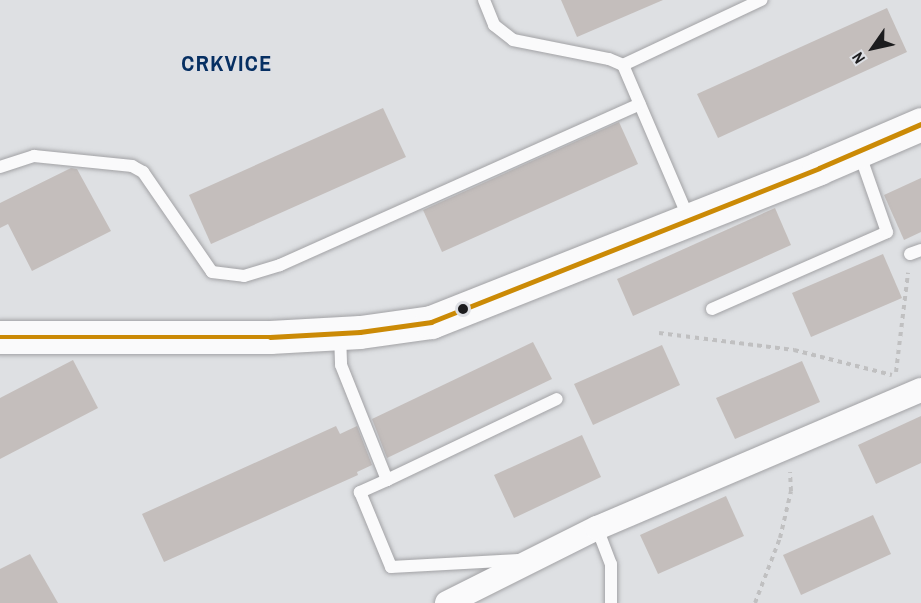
<!DOCTYPE html>
<style>
body{margin:0}
#map{position:relative;width:921px;height:603px;overflow:hidden;background:#dee0e3;font-family:"Archivo Narrow",sans-serif}
div>[style]{position:absolute}
.building>*{inset:0;background:#c4bebc}
.path>*{height:4px;margin-top:-2px;transform-origin:0;background:repeating-linear-gradient(90deg,#c0c0c1 0 4.5px,transparent 0 9px)}
.roads{filter:drop-shadow(0 0 2px #a2a2a5) drop-shadow(0 0 2px #a2a2a5)}
.service>*{height:12px;margin:-6px;padding:0 6px;transform-origin:6px;border-radius:6px;background:#fafafb}
.minor>*{height:24px;margin:-12px;padding:0 12px;transform-origin:12px;border-radius:12px;background:#fafafb}
.secondary>*{height:33px;margin:-16.5px;padding:0 16.5px;transform-origin:16.5px;border-radius:16.5px;background:#fafafb}
.bus-1>*{height:4.5px;margin:-2.25px;padding:0 2.25px;transform-origin:2.25px;border-radius:2.25px;background:#cb8a06}
.dots>*{width:16px;height:16px;translate:-50% -50%;box-sizing:border-box;border:3px solid #dddfe4;border-radius:50%}
span{translate:-50% -50%;white-space:nowrap;text-align:center;line-height:1.15;-webkit-text-stroke:4.5px #dddfe4;paint-order:stroke}
.district-label{font-size:22px;color:#062f62;font-weight:700;letter-spacing:1.5px}
.north{position:absolute;left:843px;top:18px;width:60px;height:60px;-webkit-text-stroke:4px #dddfe4;paint-order:stroke;rotate:236deg;font-size:16px;font-weight:700;line-height:24px;text-align:center;color:#1c1c1e}
.north::after{content:'';display:block;margin:auto;width:21px;height:27px;background:#1c1c1e;clip-path:polygon(50% 0,100% 100%,50% 72%,0 100%)}
</style>
<div id="map">
<div class="building">
<div style="clip-path:polygon(561px 0,663px 0,577px 37px)"></div>
<div style="clip-path:polygon(887px 8px,907px 52px,718px 138px,697px 94px)"></div>
<div style="clip-path:polygon(383px 108px,406px 157px,211px 244px,189px 195px)"></div>
<div style="clip-path:polygon(619px 122px,638px 164px,442px 252px,423px 210px)"></div>
<div style="clip-path:polygon(71px 168px,77px 169px,111px 231px,32px 271px,8px 224px,0 228px,0 203px)"></div>
<div style="clip-path:polygon(921px 178px,921px 232px,904px 240px,884px 195px)"></div>
<div style="clip-path:polygon(775px 208px,791px 245px,633px 316px,617px 279px)"></div>
<div style="clip-path:polygon(883px 254px,902px 298px,811px 337px,792px 293px)"></div>
<div style="clip-path:polygon(533px 342px,552px 379px,387px 458px,372px 419px)"></div>
<div style="clip-path:polygon(662px 345px,680px 385px,593px 425px,574px 384px)"></div>
<div style="clip-path:polygon(73px 360px,98px 408px,0 459px,0 398px)"></div>
<div style="clip-path:polygon(802px 361px,820px 402px,735px 439px,716px 398px)"></div>
<div style="clip-path:polygon(921px 416px,921px 463px,876px 484px,858px 445px)"></div>
<div style="clip-path:polygon(336px 426px,340px 434px,357px 426px,372px 465px,357px 472px,358px 475px,164px 562px,142px 514px)"></div>
<div style="clip-path:polygon(582px 435px,601px 477px,514px 518px,494px 475px)"></div>
<div style="clip-path:polygon(726px 496px,744px 536px,658px 574px,640px 535px)"></div>
<div style="clip-path:polygon(873px 515px,891px 554px,801px 595px,783px 555px)"></div>
<div style="clip-path:polygon(30px 554px,58px 603px,0 603px,0 569px)"></div>
</div>
<div class="path">
<div style="left:659px;top:333px;width:136px;rotate:7.2deg"></div>
<div style="left:794px;top:350px;width:101px;rotate:14.3deg"></div>
<div style="left:896px;top:372px;width:100px;rotate:-83.1deg"></div>
<div style="left:755px;top:603px;width:70px;rotate:-69deg"></div>
<div style="left:780px;top:538px;width:48px;rotate:-76.8deg"></div>
<div style="left:791px;top:491px;width:19px;rotate:-93deg"></div>
</div>
<div class="roads">
<div class="service">
<div style="left:484px;top:0;width:27px;rotate:68deg"></div>
<div style="left:494px;top:25px;width:24px;rotate:38deg"></div>
<div style="left:513px;top:40px;width:98px;rotate:11.2deg"></div>
<div style="left:609px;top:59px;width:15px;rotate:23deg"></div>
<div style="left:623px;top:65px;width:168px;rotate:66.8deg"></div>
<div style="left:623px;top:65px;width:153px;rotate:-25.2deg"></div>
<div style="left:0;top:167px;width:36px;rotate:-18deg"></div>
<div style="left:34px;top:156px;width:99px;rotate:5.8deg"></div>
<div style="left:132px;top:166px;width:13px;rotate:29deg"></div>
<div style="left:143px;top:172px;width:121px;rotate:55.4deg"></div>
<div style="left:212px;top:272px;width:32px;rotate:7deg"></div>
<div style="left:244px;top:276px;width:38px;rotate:-17deg"></div>
<div style="left:280px;top:265px;width:394px;rotate:-24.1deg"></div>
<div style="left:910px;top:254px;width:12px;rotate:-20deg"></div>
<div style="left:712px;top:309px;width:191px;rotate:-23.7deg"></div>
<div style="left:887px;top:232px;width:85px;rotate:-109.3deg"></div>
<div style="left:340px;top:334px;width:31px;rotate:88deg"></div>
<div style="left:341px;top:365px;width:124px;rotate:68.2deg"></div>
<div style="left:387px;top:480px;width:188px;rotate:-25.5deg"></div>
<div style="left:387px;top:480px;width:30px;rotate:156deg"></div>
<div style="left:360px;top:492px;width:81px;rotate:67.5deg"></div>
<div style="left:391px;top:567px;width:128px;rotate:-3.1deg"></div>
<div style="left:597px;top:528px;width:39px;rotate:69deg"></div>
<div style="left:611px;top:564px;width:39px;rotate:90deg"></div>
</div>
<div class="minor">
<div style="left:447px;top:603px;width:168px;rotate:-26.6deg"></div>
<div style="left:597px;top:528px;width:352px;rotate:-23.1deg"></div>
</div>
<div class="secondary">
<div style="left:0;top:337px;width:270px"></div>
<div style="left:270px;top:337px;width:90px;rotate:-3.2deg"></div>
<div style="left:360px;top:332px;width:72px;rotate:-8deg"></div>
<div style="left:431px;top:322px;width:417px;rotate:-21.6deg"></div>
<div style="left:819px;top:168px;width:111px;rotate:-23.3deg"></div>
</div>
</div>
<div class="bus-1">
<div style="left:0;top:337px;width:270px"></div>
<div style="left:270px;top:337px;width:90px;rotate:-3.2deg"></div>
<div style="left:360px;top:332px;width:72px;rotate:-8deg"></div>
<div style="left:431px;top:322px;width:417px;rotate:-21.6deg"></div>
<div style="left:819px;top:168px;width:111px;rotate:-23.3deg"></div>
</div>
<div class="dots">
<div style="left:463px;top:309px;background:#1c1c1e"></div>
</div>
<div class="district-label">
<span style="left:227px;top:64px">CRKVICE</span>
</div>
<div class="north">N</div>
</div>
